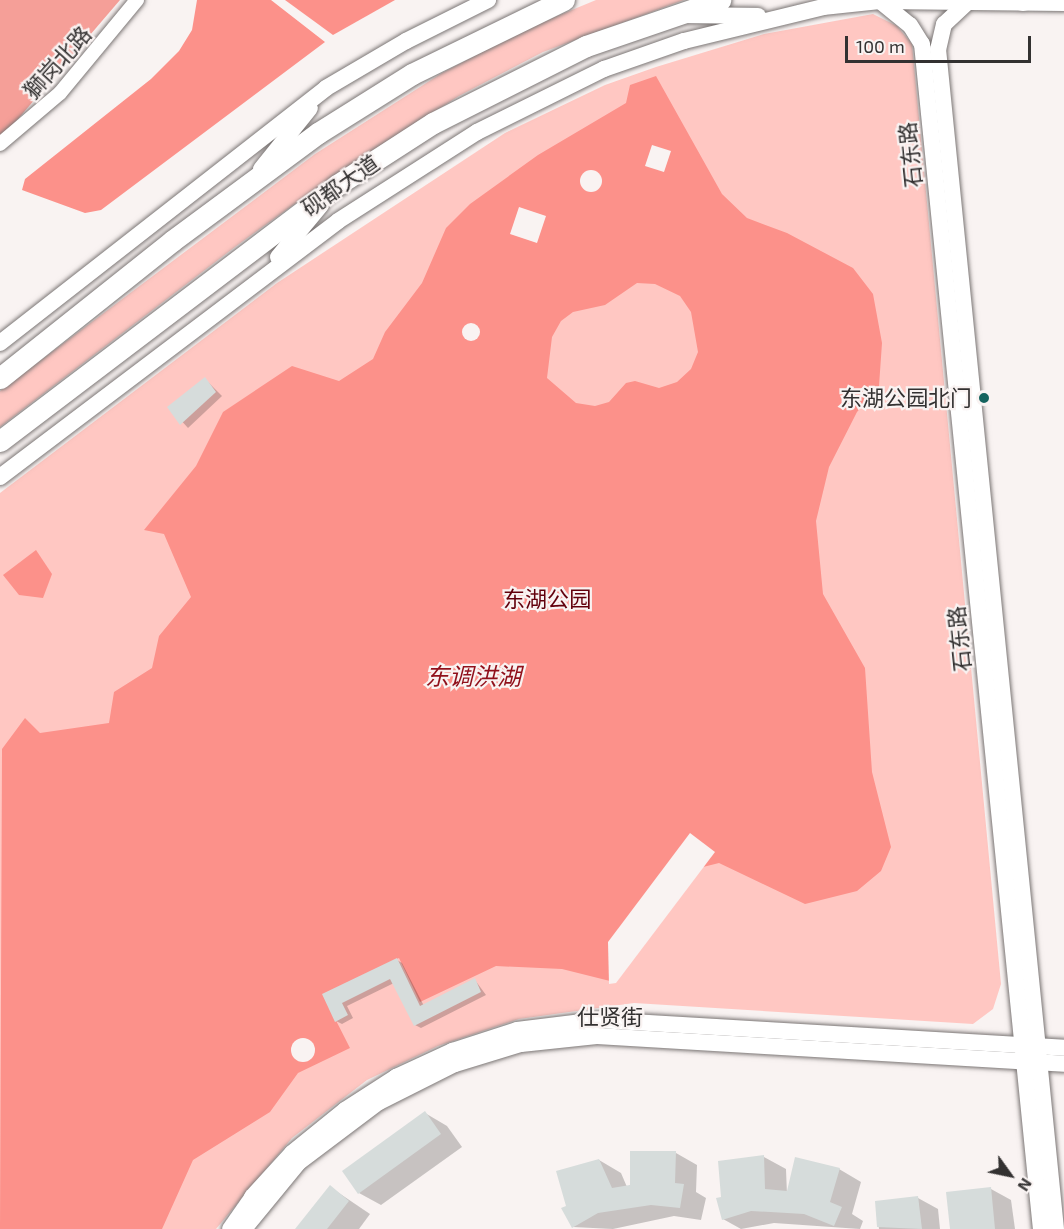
<!DOCTYPE html>
<meta charset="utf-8">
<style>
body{margin:0}
#map{position:relative;width:1064px;height:1229px;overflow:hidden;background:#f9f3f2;font-family:"Exo 2","Noto Sans SC",sans-serif}
div>[style]{position:absolute}
.green>*{inset:0;background:#ffc7c2}
.forest>*{inset:0;background:#f59f98}
.water>*{inset:0;background:#fc918a}
.pier>*{inset:0;background:#f9f3f2}
.round{border-radius:50%}
.shadow>*{inset:0;background:#0003}
.building>*{inset:0;background:#d6dcdb}
.roads{filter:drop-shadow(0 0 2px #7b7675) drop-shadow(0 0 2px #7b7675)}
.minor>*{height:14px;margin:-7px;padding:0 7px;transform-origin:7px;border-radius:7px;background:#fff}
.tertiary>*{height:16px;margin:-8px;padding:0 8px;transform-origin:8px;border-radius:8px;background:#fff}
.primary>*{height:21px;margin:-10.5px;padding:0 10.5px;transform-origin:10.5px;border-radius:10.5px;background:#fff}
.dots>*{width:16px;height:16px;translate:-50% -50%;box-sizing:border-box;border:3px solid #f9f3f2;border-radius:50%}
span{translate:-50% -50%;white-space:nowrap;text-align:center;line-height:1.15;-webkit-text-stroke:4.5px #f9f3f2;paint-order:stroke}
.street-label{font-size:22px;color:#333131}
.poi-label{font-size:22px;color:#333131}
.right{translate:-100% -50%;text-align:right}
.park-label{font-size:22px;color:#63000c}
.water-label{font-size:24px;color:#90101b;font-style:italic}
.north{position:absolute;left:980px;top:1145px;width:60px;height:60px;-webkit-text-stroke:4px #f9f3f2;paint-order:stroke;rotate:123deg;font-size:16px;font-weight:700;line-height:24px;text-align:center;color:#333131}
.north::after{content:'';display:block;margin:auto;width:21px;height:27px;background:#333131;clip-path:polygon(50% 0,100% 100%,50% 72%,0 100%)}
.scale{position:absolute;left:845px;top:36px;width:186px;height:27px;box-sizing:border-box;border:3px solid #333131;border-top:0;padding-left:8px;font-size:18px;line-height:21px;white-space:nowrap;color:#333131;-webkit-text-stroke:4px #f9f3f2;paint-order:stroke}
</style>
<div id="map">
<div class="green">
<div style="clip-path:polygon(596px 0,684px 0,543px 52px,459px 96px,332px 177px,235px 247px,0 427px,0 391px,315px 154px,442px 73px,526px 29px)"></div>
<div style="clip-path:polygon(873px 14px,897px 26px,912px 44px,1001px 984px,993px 1009px,973px 1024px,634px 1003px,519px 1019px,438px 1046px,367px 1080px,292px 1138px,216px 1229px,0 1229px,0 493px,277px 283px,505px 133px,605px 85px,656px 67px,764px 34px)"></div>
</div>
<div class="forest">
<div style="clip-path:polygon(0 0,120px 0,0 140px)"></div>
</div>
<div class="water">
<div style="clip-path:polygon(197px 0,271px 0,325px 42px,101px 210px,85px 213px,22px 190px,25px 179px,151px 79px,179px 51px,192px 30px)"></div>
<div style="clip-path:polygon(285px 0,395px 0,333px 35px)"></div>
<div style="clip-path:polygon(evenodd,656px 76px,722px 194px,747px 218px,787px 233px,853px 268px,873px 294px,882px 343px,879px 386px,857px 412px,829px 467px,816px 521px,823px 594px,865px 668px,872px 772px,891px 847px,881px 871px,857px 891px,805px 904px,719px 863px,699px 868px,614px 982px,562px 969px,496px 966px,420px 1002px,399px 958px,323px 995px,350px 1048px,298px 1073px,270px 1112px,193px 1160px,162px 1229px,0 1229px,2px 749px,25px 718px,40px 733px,109px 723px,114px 692px,152px 668px,159px 636px,191px 597px,164px 534px,144px 530px,196px 466px,223px 412px,292px 366px,339px 381px,373px 359px,385px 332px,422px 283px,446px 228px,470px 204px,538px 155px,626px 103px,630px 85px,656px 76px,637px 283px,655px 284px,680px 296px,691px 312px,698px 352px,691px 369px,677px 382px,659px 388px,635px 381px,626px 383px,609px 402px,595px 406px,576px 403px,547px 378px,552px 337px,561px 321px,573px 312px,605px 305px,637px 283px)"></div>
<div style="clip-path:polygon(36px 550px,52px 574px,43px 598px,19px 595px,3px 575px)"></div>
</div>
<div class="pier">
<div style="clip-path:polygon(652px 145px,671px 151px,664px 172px,645px 166px)"></div>
<div class="round" style="left:580px;top:170px;width:22px;height:22px"></div>
<div style="clip-path:polygon(519px 207px,546px 216px,537px 243px,510px 234px)"></div>
<div class="round" style="left:462px;top:323px;width:18px;height:18px"></div>
<div style="clip-path:polygon(690px 833px,715px 852px,616px 983px,609px 984px,608px 942px)"></div>
<div class="round" style="left:291px;top:1038px;width:24px;height:24px"></div>
</div>
<div class="shadow">
<div style="clip-path:polygon(205px 379px,222px 396px,188px 428px,169px 407px)"></div>
<div style="clip-path:polygon(397px 960px,402px 963px,424px 1006px,475px 980px,486px 995px,421px 1028px,415px 1025px,394px 983px,347px 1006px,353px 1018px,342px 1024px,336px 1021px,324px 995px)"></div>
<div style="clip-path:polygon(425px 1113px,447px 1126px,462px 1147px,381px 1205px,359px 1193px)"></div>
<div style="clip-path:polygon(676px 1153px,697px 1165px,696px 1192px,706px 1198px,701px 1220px,674px 1216px,613px 1229px,573px 1227px,568px 1207px,599px 1160px,621px 1173px,627px 1187px)"></div>
<div style="clip-path:polygon(764px 1157px,786px 1169px,787px 1195px,839px 1169px,861px 1182px,852px 1214px,863px 1221px,860px 1229px,774px 1223px,741px 1229px,723px 1219px,720px 1162px)"></div>
<div style="clip-path:polygon(330px 1187px,370px 1214px,359px 1229px,297px 1229px)"></div>
<div style="clip-path:polygon(991px 1189px,1011px 1200px,1015px 1229px,951px 1229px)"></div>
<div style="clip-path:polygon(918px 1198px,938px 1209px,940px 1229px,879px 1229px,876px 1202px)"></div>
</div>
<div class="building">
<div style="clip-path:polygon(205px 377px,216px 392px,180px 425px,167px 407px)"></div>
<div style="clip-path:polygon(397px 958px,420px 1006px,475px 978px,481px 992px,414px 1026px,390px 979px,342px 1003px,348px 1015px,335px 1022px,322px 994px)"></div>
<div style="clip-path:polygon(425px 1111px,441px 1134px,358px 1194px,342px 1171px)"></div>
<div style="clip-path:polygon(630px 1151px,676px 1151px,675px 1183px,684px 1184px,680px 1208px,651px 1205px,598px 1213px,572px 1228px,561px 1208px,566px 1206px,556px 1171px,599px 1159px,612px 1188px,630px 1185px)"></div>
<div style="clip-path:polygon(764px 1155px,765px 1189px,787px 1191px,795px 1157px,840px 1168px,830px 1202px,842px 1207px,834px 1226px,804px 1214px,751px 1211px,722px 1220px,716px 1198px,721px 1197px,718px 1161px)"></div>
<div style="clip-path:polygon(330px 1185px,349px 1201px,327px 1229px,295px 1229px)"></div>
<div style="clip-path:polygon(991px 1187px,995px 1229px,950px 1229px,946px 1192px)"></div>
<div style="clip-path:polygon(918px 1196px,922px 1229px,877px 1227px,875px 1201px)"></div>
</div>
<div class="roads">
<div class="minor">
<div style="left:0;top:144px;width:79px;rotate:-40.4deg"></div>
<div style="left:60px;top:93px;width:121px;rotate:-50.4deg"></div>
</div>
<div class="tertiary">
<div style="left:880px;top:1px;width:38px;rotate:39deg"></div>
<div style="left:910px;top:25px;width:22px;rotate:58deg"></div>
<div style="left:922px;top:44px;width:1191px;rotate:84.27deg"></div>
<div style="left:969px;top:1px;width:34px;rotate:137deg"></div>
<div style="left:944px;top:24px;width:26px;rotate:103deg"></div>
<div style="left:938px;top:49px;width:1186px;rotate:84.29deg"></div>
<div style="left:688px;top:15px;width:70px;rotate:0.8deg"></div>
<div style="left:261px;top:169px;width:78px;rotate:-51.2deg"></div>
<div style="left:278px;top:257px;width:67px;rotate:-50.4deg"></div>
<div style="left:0;top:343px;width:414px;rotate:-38deg"></div>
<div style="left:326px;top:88px;width:93px;rotate:-30.4deg"></div>
<div style="left:406px;top:41px;width:92px;rotate:-26.6deg"></div>
<div style="left:0;top:477px;width:424px;rotate:-37.1deg"></div>
<div style="left:338px;top:221px;width:165px;rotate:-32.6deg"></div>
<div style="left:477px;top:132px;width:142px;rotate:-26.4deg"></div>
<div style="left:604px;top:69px;width:85px;rotate:-19.3deg"></div>
<div style="left:684px;top:41px;width:143px;rotate:-13.7deg"></div>
<div style="left:823px;top:7px;width:57px;rotate:-6deg"></div>
<div style="left:880px;top:1px;width:184px;rotate:0.6deg"></div>
<div style="left:230px;top:1229px;width:39px;rotate:-55deg"></div>
<div style="left:252px;top:1197px;width:59px;rotate:-47.7deg"></div>
<div style="left:292px;top:1153px;width:68px;rotate:-39.1deg"></div>
<div style="left:345px;top:1110px;width:61px;rotate:-32.9deg"></div>
<div style="left:396px;top:1077px;width:62px;rotate:-24.9deg"></div>
<div style="left:452px;top:1051px;width:68px;rotate:-17.9deg"></div>
<div style="left:517px;top:1030px;width:82px;rotate:-7deg"></div>
<div style="left:598px;top:1020px;width:467px;rotate:3.4deg"></div>
<div style="left:244px;top:1229px;width:87px;rotate:-50.6deg"></div>
<div style="left:299px;top:1162px;width:100px;rotate:-36.9deg"></div>
<div style="left:379px;top:1102px;width:85px;rotate:-26.6deg"></div>
<div style="left:455px;top:1064px;width:69px;rotate:-16.9deg"></div>
<div style="left:521px;top:1044px;width:76px;rotate:-6deg"></div>
<div style="left:597px;top:1036px;width:468px;rotate:3.4deg"></div>
</div>
<div class="primary">
<div style="left:1022px;top:0;width:1px"></div>
<div style="left:0;top:378px;width:220px;rotate:-38.5deg"></div>
<div style="left:172px;top:241px;width:182px;rotate:-36.5deg"></div>
<div style="left:318px;top:133px;width:111px;rotate:-32.1deg"></div>
<div style="left:412px;top:74px;width:169px;rotate:-26deg"></div>
<div style="left:0;top:441px;width:423px;rotate:-37.2deg"></div>
<div style="left:337px;top:185px;width:114px;rotate:-32.9deg"></div>
<div style="left:433px;top:123px;width:171px;rotate:-26.7deg"></div>
<div style="left:586px;top:46px;width:142px;rotate:-18.9deg"></div>
</div>
</div>
<div class="dots">
<div style="left:984px;top:398px;background:#15635e"></div>
</div>
<div class="street-label">
<span style="left:57px;top:62px;rotate:-48deg">獅岗北路</span>
<span style="left:910px;top:155px;rotate:-96deg">石东路</span>
<span style="left:340px;top:185px;rotate:-35deg">砚都大道</span>
<span style="left:959px;top:639px;rotate:-96deg">石东路</span>
<span style="left:610px;top:1017px">仕贤街</span>
</div>
<div class="poi-label">
<span class="right" style="left:972px;top:398px">东湖公园北门</span>
</div>
<div class="park-label">
<span style="left:547px;top:599px">东湖公园</span>
</div>
<div class="water-label">
<span style="left:473px;top:676px">东调洪湖</span>
</div>
<div class="north">N</div>
<div class="scale">100 m</div>
</div>
